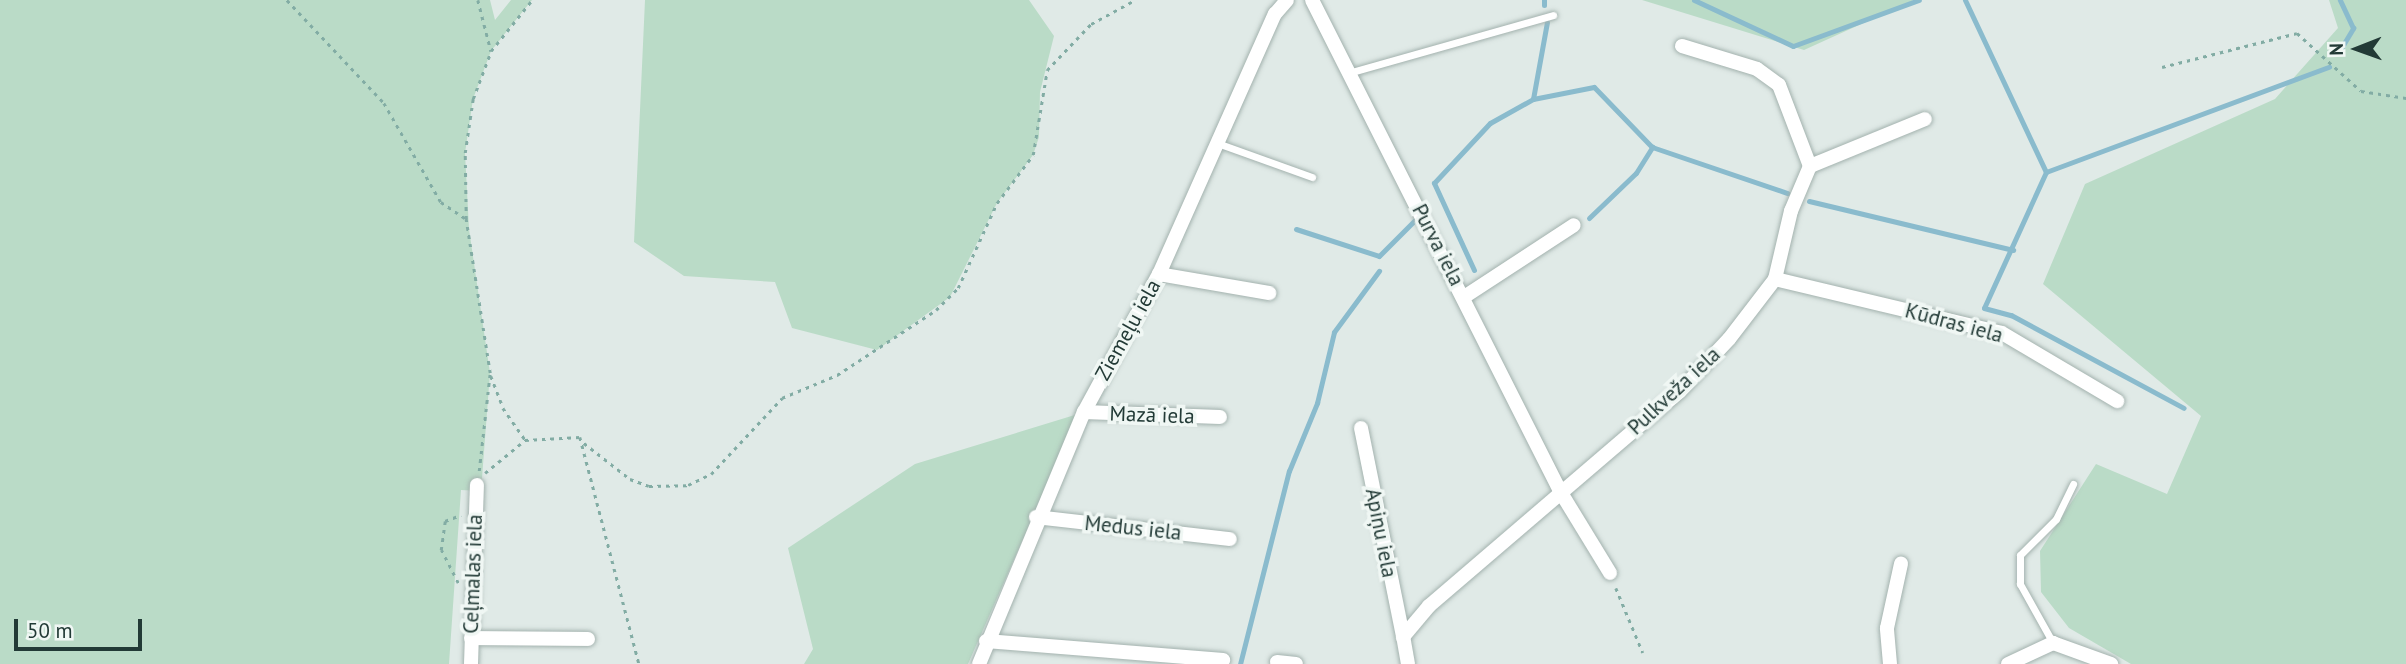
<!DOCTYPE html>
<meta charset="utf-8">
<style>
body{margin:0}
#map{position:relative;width:2406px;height:664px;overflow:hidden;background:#e0eae7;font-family:"PT Sans",sans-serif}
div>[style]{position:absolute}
.green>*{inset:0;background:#badbc7}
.stream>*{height:5px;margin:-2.5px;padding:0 2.5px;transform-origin:2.5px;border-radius:2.5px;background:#8abbcd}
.path>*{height:2.5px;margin-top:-1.25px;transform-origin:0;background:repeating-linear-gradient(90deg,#82aca4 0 3.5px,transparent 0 8.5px)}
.roads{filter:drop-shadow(0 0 2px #a3b2ae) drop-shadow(0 0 2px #a3b2ae)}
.service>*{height:7px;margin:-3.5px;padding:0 3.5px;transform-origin:3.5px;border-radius:3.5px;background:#fff}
.minor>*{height:14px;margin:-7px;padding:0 7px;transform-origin:7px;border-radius:7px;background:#fff}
span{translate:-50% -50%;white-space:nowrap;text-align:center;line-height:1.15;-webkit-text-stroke:7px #f0f7f4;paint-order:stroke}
.street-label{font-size:21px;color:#223a36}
.north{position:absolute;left:2322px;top:14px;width:70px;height:70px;-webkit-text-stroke:5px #f0f7f4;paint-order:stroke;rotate:269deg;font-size:19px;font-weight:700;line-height:28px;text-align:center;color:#223a36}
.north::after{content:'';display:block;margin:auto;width:24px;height:32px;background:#223a36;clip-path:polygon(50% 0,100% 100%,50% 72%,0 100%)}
.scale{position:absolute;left:14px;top:619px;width:128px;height:32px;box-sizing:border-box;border:4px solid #223a36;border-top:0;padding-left:9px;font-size:21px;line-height:24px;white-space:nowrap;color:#223a36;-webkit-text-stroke:5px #f0f7f4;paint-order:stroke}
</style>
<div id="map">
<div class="green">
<div style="clip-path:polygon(0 0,490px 0,495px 20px,511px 0,532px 0,491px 51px,473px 99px,465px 153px,469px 229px,490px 373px,481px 491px,461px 490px,449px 664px,0 664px)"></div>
<div style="clip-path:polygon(645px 0,1029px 0,1054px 36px,1040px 92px,1039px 137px,1033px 155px,997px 203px,950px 297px,877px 350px,792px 328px,775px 282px,684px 276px,634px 242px)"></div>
<div style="clip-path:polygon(1642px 0,1914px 0,1804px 50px)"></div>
<div style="clip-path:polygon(2329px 0,2406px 0,2406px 664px,2131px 664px,2069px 628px,2041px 592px,2040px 551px,2096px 464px,2167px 494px,2201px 416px,2043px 284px,2085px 184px,2275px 99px,2338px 28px)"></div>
<div style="clip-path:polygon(1078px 414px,968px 664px,804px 664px,813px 649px,788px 548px,915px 464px)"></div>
</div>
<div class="stream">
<div style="left:1544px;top:0;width:5px;rotate:90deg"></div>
<div style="left:1694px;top:0;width:109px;rotate:24.9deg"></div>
<div style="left:1793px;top:46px;width:134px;rotate:-20.1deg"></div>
<div style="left:1965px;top:0;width:190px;rotate:64.8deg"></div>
<div style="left:2046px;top:172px;width:149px;rotate:114.5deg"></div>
<div style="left:1984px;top:308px;width:28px;rotate:15deg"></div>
<div style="left:2011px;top:315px;width:196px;rotate:28.3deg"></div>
<div style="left:2340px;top:50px;width:26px;rotate:-59deg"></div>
<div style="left:2353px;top:28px;width:31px;rotate:-115deg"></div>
<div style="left:1533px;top:99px;width:78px;rotate:-79.7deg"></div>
<div style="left:2046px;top:172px;width:302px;rotate:-20.4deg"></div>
<div style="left:1809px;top:201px;width:210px;rotate:13.5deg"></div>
<div style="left:1589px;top:218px;width:65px;rotate:-43.8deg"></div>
<div style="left:1636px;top:173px;width:31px;rotate:-58deg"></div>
<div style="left:1296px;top:229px;width:87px;rotate:18deg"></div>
<div style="left:1379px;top:256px;width:54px;rotate:-45deg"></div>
<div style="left:1474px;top:270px;width:96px;rotate:-114.7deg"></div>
<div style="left:1434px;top:183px;width:82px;rotate:-47deg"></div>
<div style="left:1490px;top:123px;width:49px;rotate:-29.2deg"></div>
<div style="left:1533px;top:99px;width:62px;rotate:-11.1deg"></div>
<div style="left:1594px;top:87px;width:83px;rotate:46deg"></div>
<div style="left:1652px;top:147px;width:143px;rotate:18.8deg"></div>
<div style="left:1240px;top:664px;width:199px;rotate:-75.8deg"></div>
<div style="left:1289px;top:471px;width:74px;rotate:-67.6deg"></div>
<div style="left:1317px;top:403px;width:73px;rotate:-76.5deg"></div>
<div style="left:1334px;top:332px;width:76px;rotate:-53.6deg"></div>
</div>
<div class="path">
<div style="left:287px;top:0;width:141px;rotate:46.7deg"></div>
<div style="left:384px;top:103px;width:114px;rotate:60.1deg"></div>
<div style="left:441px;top:202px;width:30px;rotate:34deg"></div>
<div style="left:478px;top:0;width:53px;rotate:75.7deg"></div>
<div style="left:2162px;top:67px;width:139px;rotate:-14.1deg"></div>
<div style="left:2297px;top:33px;width:86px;rotate:42.2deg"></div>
<div style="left:2361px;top:91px;width:46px;rotate:8.8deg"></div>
<div style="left:491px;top:376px;width:34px;rotate:69deg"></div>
<div style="left:503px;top:408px;width:39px;rotate:55deg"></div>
<div style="left:584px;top:443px;width:58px;rotate:38deg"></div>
<div style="left:630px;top:479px;width:20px;rotate:20deg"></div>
<div style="left:649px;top:486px;width:39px;rotate:-1deg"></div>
<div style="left:688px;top:485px;width:25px;rotate:-26deg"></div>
<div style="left:711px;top:474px;width:104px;rotate:-46.9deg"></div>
<div style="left:782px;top:398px;width:60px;rotate:-22.7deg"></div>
<div style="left:837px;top:375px;width:118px;rotate:-33.3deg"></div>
<div style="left:936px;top:310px;width:31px;rotate:-45deg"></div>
<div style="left:958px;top:288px;width:94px;rotate:-65.4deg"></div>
<div style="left:997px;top:203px;width:60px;rotate:-53.1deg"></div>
<div style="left:1033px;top:155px;width:86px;rotate:-80.6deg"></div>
<div style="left:1047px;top:70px;width:64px;rotate:-46.3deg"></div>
<div style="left:1091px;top:24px;width:50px;rotate:-28.6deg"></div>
<div style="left:479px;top:471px;width:99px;rotate:-83.6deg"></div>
<div style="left:490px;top:373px;width:156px;rotate:-98.9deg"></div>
<div style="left:466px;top:219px;width:66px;rotate:-90.9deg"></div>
<div style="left:465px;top:153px;width:55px;rotate:-81.6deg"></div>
<div style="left:473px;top:99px;width:51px;rotate:-69.4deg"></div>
<div style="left:491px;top:51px;width:65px;rotate:-51.2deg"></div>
<div style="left:485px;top:473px;width:52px;rotate:-39.5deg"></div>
<div style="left:525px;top:440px;width:55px;rotate:-3.1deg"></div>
<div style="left:580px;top:437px;width:235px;rotate:75.4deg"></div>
<div style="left:458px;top:583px;width:37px;rotate:-117deg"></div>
<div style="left:441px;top:550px;width:29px;rotate:-82deg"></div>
<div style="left:445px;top:521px;width:17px;rotate:-21deg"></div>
<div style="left:1616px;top:588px;width:70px;rotate:67.4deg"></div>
</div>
<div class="roads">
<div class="service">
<div style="left:1352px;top:72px;width:209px;rotate:-15.8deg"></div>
<div style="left:1217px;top:143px;width:101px;rotate:19.7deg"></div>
<div style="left:2053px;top:643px;width:68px;rotate:-119.2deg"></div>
<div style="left:2020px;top:584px;width:29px;rotate:-90deg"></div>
<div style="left:2020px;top:555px;width:51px;rotate:-45deg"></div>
<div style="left:2056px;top:519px;width:39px;rotate:-64deg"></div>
</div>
<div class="minor">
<div style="left:1312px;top:0;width:550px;rotate:63.2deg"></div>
<div style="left:1560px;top:491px;width:96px;rotate:58.6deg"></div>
<div style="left:1682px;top:46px;width:78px;rotate:17deg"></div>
<div style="left:1757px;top:69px;width:27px;rotate:36deg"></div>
<div style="left:1779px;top:85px;width:87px;rotate:69.1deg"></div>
<div style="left:1159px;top:274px;width:112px;rotate:9.8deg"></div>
<div style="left:1775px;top:279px;width:233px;rotate:13.4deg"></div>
<div style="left:2002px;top:333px;width:134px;rotate:30.6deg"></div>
<div style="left:1464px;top:297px;width:131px;rotate:-33.2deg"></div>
<div style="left:1084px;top:412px;width:136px;rotate:2.1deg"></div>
<div style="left:1361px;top:428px;width:213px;rotate:78.6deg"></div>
<div style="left:1036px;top:517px;width:195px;rotate:6.5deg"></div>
<div style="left:471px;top:638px;width:117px;rotate:0.5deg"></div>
<div style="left:986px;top:641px;width:238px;rotate:4.6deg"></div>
<div style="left:1277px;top:662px;width:19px;rotate:6deg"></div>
<div style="left:471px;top:664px;width:179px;rotate:-88.1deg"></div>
<div style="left:979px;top:664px;width:273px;rotate:-67.4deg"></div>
<div style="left:1084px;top:412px;width:157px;rotate:-61.5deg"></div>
<div style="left:1159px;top:274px;width:285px;rotate:-66deg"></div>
<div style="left:1275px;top:14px;width:18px;rotate:-49deg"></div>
<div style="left:1408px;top:664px;width:27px;rotate:-100deg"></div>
<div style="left:1403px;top:637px;width:40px;rotate:-50deg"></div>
<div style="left:1429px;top:606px;width:329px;rotate:-40.6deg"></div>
<div style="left:1679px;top:392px;width:73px;rotate:-46.7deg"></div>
<div style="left:1729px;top:339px;width:76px;rotate:-52.5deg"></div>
<div style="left:1775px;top:279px;width:70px;rotate:-76.8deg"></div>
<div style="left:1791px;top:211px;width:49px;rotate:-67.1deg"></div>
<div style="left:1810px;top:166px;width:124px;rotate:-22.2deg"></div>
<div style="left:1890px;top:664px;width:36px;rotate:-95deg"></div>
<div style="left:1887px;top:628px;width:66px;rotate:-77.7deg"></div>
<div style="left:2008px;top:664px;width:50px;rotate:-25deg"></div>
<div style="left:2053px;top:643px;width:62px;rotate:19.9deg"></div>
</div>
</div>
<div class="street-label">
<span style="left:1438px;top:245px;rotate:63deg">Purva iela</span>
<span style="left:1954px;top:323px;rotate:15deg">Kūdras iela</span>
<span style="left:1128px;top:330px;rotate:-61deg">Ziemeļu iela</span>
<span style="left:1674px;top:391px;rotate:-43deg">Pulkveža iela</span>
<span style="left:1152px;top:415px;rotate:2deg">Mazā iela</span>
<span style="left:1133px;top:528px;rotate:6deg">Medus iela</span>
<span style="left:1381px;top:533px;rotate:79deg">Apiņu iela</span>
<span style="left:473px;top:574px;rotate:-88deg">Ceļmalas iela</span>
</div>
<div class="north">N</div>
<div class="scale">50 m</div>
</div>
